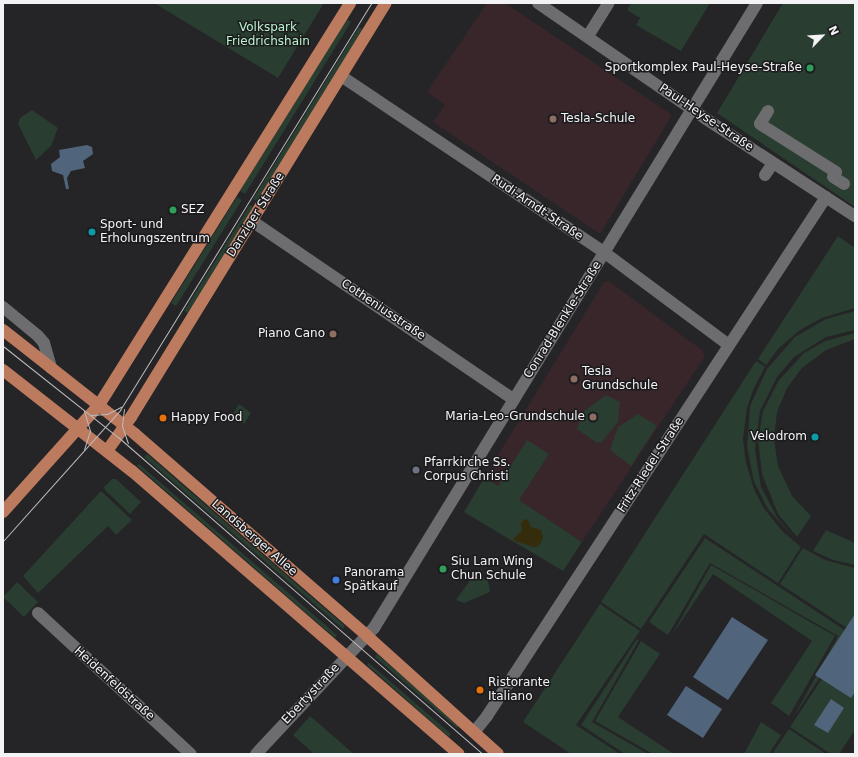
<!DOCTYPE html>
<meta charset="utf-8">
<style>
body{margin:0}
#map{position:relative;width:858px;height:757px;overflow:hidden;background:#252427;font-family:"DejaVu Sans",sans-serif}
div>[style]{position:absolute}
.education>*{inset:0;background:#39262b}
.green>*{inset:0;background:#293d31}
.sand>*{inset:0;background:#342c0b}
.water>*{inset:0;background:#50657c}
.minor>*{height:12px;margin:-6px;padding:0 6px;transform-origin:6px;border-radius:6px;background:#6d6c6f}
.major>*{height:12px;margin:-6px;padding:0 6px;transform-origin:6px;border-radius:6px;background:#bc7a5e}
.tram>*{height:1px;margin:-0.5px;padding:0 0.5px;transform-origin:0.5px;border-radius:0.5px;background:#bcbbbe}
.dots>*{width:11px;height:11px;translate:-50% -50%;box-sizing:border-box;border:2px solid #1c1b1d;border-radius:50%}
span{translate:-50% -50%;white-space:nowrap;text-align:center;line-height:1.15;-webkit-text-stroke:3px #1c1b1d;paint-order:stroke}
.park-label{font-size:12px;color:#baf3cf}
.poi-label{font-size:12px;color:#f3f2f4}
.right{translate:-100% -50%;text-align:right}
.left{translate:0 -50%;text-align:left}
.street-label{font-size:12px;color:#f3f2f4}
.frame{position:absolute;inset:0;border:4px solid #f3f2f4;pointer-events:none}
.north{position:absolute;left:802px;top:16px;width:40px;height:40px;-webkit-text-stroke:3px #1c1b1d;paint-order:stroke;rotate:65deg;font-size:11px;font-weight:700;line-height:16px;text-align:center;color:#f3f2f4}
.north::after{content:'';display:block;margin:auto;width:14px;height:18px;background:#f3f2f4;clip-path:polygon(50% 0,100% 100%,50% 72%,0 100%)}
</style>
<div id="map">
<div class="education">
<div style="clip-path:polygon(487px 3px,505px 3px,672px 115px,600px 234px,433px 122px,445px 105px,427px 92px)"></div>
<div style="clip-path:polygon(609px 281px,703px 351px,705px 356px,582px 542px,484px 478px,604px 282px)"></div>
</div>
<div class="green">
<div style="clip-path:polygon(154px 3px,324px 3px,278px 78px)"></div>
<div style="clip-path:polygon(631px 3px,710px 3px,681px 51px,636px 25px,640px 18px,627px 10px)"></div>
<div style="clip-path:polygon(783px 3px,855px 3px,855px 207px,717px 113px)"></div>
<div style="clip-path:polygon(346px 19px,351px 22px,245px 194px,240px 191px)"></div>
<div style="clip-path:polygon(359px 27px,364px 30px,258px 202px,253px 199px)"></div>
<div style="clip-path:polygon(32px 110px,58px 128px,51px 146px,36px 160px,18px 124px,20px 118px)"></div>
<div style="clip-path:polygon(237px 197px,242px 200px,176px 306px,171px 303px)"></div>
<div style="clip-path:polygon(250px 205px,255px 208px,189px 314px,184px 311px)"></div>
<div style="clip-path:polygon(838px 236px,855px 248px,855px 308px,822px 318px,800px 330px,778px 349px,766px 365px,758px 359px)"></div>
<div style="clip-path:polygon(855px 311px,855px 330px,826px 337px,794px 357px,777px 377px,760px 411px,755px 450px,761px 487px,777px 517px,795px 539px,768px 509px,754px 482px,747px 447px,750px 406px,767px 369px,795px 337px,826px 319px)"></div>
<div style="clip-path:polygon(855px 333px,855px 339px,826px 350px,802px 368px,787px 388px,777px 412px,774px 439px,778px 466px,792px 496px,811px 516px,797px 537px,778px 514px,762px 474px,758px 440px,763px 411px,779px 380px,804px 353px,825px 341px)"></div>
<div style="clip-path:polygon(756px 361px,765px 367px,753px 390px,747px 408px,743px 439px,746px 463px,754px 489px,763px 507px,782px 531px,801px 547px,778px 583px,704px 534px,641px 629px,601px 602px)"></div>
<div style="clip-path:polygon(606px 395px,620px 402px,618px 422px,602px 442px,597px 443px,577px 429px,582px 413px)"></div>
<div style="clip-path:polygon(239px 404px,251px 413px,244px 424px,232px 415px)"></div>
<div style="clip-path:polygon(638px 414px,657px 426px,631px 466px,610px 450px,618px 427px)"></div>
<div style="clip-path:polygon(527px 440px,549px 454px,519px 500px,582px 542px,563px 571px,464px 512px,484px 478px,498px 486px)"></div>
<div style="clip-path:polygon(147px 454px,345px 626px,343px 629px,144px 457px)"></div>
<div style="clip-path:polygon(139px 464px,337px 635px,335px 638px,137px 466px)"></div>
<div style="clip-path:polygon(112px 479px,116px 479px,141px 502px,130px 514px,105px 490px,104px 487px)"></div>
<div style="clip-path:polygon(101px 491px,132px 520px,116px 535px,108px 526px,38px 593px,23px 576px)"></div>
<div style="clip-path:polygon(826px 530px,855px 543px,855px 565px,833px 560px,813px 551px)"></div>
<div style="clip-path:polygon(705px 538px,849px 633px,793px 718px,838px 636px,710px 563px,668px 635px,649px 622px)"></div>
<div style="clip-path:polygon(803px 548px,825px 560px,855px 568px,855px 730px,839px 754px,831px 754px,790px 727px,853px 632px,780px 584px)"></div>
<div style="clip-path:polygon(711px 565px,835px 636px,789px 716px,771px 703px,812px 641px,713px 574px,671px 637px)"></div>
<div style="clip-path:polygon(471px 579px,481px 578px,488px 581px,490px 592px,464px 603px,456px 600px)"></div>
<div style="clip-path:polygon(17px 582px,38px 602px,24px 617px,3px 597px)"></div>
<div style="clip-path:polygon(600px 604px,640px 631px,576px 725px,620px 754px,571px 754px,523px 722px)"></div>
<div style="clip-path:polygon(637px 639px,639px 640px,592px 722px,648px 754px,625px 754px,581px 725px)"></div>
<div style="clip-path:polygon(641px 641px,660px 654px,618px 717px,674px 754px,653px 754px,595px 721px)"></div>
<div style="clip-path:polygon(377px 654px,459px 726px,457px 728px,375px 657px)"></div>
<div style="clip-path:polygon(369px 663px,451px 734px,449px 737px,367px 665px)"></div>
<div style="clip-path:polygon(310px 716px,354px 754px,314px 754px,293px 735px)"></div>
<div style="clip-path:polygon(761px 722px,781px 735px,769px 754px,744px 754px)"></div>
<div style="clip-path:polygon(789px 729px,826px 754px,772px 754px)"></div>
</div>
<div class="sand">
<div style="clip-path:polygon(525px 519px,528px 520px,531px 527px,541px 530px,543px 538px,539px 546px,533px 547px,515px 541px,514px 538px,522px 531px,521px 523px)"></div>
</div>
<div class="water">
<div style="clip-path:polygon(87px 145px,92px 147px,93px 154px,83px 161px,85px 168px,71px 171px,67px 178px,69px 189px,66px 189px,63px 175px,52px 171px,51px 164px,60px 157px,59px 150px)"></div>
<div style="clip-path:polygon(855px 614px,855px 692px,851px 698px,815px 675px)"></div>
<div style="clip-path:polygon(732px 617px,768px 640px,728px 700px,693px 677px)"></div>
<div style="clip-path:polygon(686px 686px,722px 709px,703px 738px,667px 715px)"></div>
<div style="clip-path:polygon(831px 699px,844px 708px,828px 733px,814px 725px)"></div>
</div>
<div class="minor">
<div style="left:538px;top:3px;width:204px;rotate:34.6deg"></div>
<div style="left:706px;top:119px;width:178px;rotate:33.1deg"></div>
<div style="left:588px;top:36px;width:39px;rotate:-58deg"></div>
<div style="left:341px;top:76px;width:318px;rotate:33.8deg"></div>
<div style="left:605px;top:253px;width:154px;rotate:36.6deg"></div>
<div style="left:768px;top:111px;width:15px;rotate:122deg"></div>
<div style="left:760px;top:124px;width:90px;rotate:32.3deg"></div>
<div style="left:765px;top:175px;width:14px;rotate:-56deg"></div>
<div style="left:833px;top:177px;width:13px;rotate:32deg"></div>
<div style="left:252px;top:221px;width:317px;rotate:34.3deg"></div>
<div style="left:3px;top:307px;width:45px;rotate:39.6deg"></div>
<div style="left:38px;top:336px;width:9px;rotate:49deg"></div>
<div style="left:44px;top:343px;width:26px;rotate:74deg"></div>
<div style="left:38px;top:613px;width:208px;rotate:42.7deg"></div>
<div style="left:475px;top:731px;width:19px;rotate:-51deg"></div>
<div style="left:487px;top:716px;width:620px;rotate:-56.85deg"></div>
<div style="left:256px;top:754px;width:173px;rotate:-46.9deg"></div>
<div style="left:374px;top:628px;width:733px;rotate:-58.5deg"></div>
</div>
<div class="major">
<div style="left:3px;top:330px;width:168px;rotate:38.2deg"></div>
<div style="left:135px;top:434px;width:308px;rotate:41deg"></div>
<div style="left:367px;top:636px;width:176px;rotate:42deg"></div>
<div style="left:3px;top:370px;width:164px;rotate:38.1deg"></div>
<div style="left:132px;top:471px;width:432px;rotate:40.9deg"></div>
<div style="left:107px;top:451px;width:42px;rotate:-54.8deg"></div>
<div style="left:131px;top:417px;width:486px;rotate:-58.4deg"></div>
<div style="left:3px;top:512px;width:144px;rotate:-48.1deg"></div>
<div style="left:99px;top:405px;width:474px;rotate:-58deg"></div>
</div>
<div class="tram">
<div style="left:3px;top:346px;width:147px;rotate:38.4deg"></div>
<div style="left:118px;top:437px;width:483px;rotate:41deg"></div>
<div style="left:124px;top:409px;width:17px;rotate:97deg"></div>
<div style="left:122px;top:426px;width:18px;rotate:71deg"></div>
<div style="left:84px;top:411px;width:21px;rotate:73deg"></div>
<div style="left:90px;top:431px;width:19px;rotate:108deg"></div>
<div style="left:91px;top:415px;width:16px;rotate:-4deg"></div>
<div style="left:107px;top:414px;width:16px;rotate:-27deg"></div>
<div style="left:3px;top:541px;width:176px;rotate:-48.2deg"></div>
<div style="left:120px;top:410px;width:478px;rotate:-58.3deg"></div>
</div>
<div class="dots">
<div style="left:810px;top:68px;background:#2e9e5b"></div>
<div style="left:553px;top:119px;background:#8d6e63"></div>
<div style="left:173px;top:210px;background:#2e9e5b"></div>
<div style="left:92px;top:232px;background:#0f9aa8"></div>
<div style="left:333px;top:334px;background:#8d6e63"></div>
<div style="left:574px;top:379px;background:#8d6e63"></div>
<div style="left:593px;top:417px;background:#8d6e63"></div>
<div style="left:163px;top:418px;background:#e8710a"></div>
<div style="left:815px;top:437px;background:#0f9aa8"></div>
<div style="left:416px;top:470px;background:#6b7280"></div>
<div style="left:443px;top:569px;background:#2e9e5b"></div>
<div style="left:336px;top:580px;background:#3f7fe0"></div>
<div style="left:480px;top:690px;background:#e8710a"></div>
</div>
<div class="park-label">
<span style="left:268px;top:35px">Volkspark<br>Friedrichshain</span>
</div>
<div class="poi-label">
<span class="right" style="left:802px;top:68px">Sportkomplex Paul-Heyse-Straße</span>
<span class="left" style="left:561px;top:119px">Tesla-Schule</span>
<span class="left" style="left:181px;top:210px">SEZ</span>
<span class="left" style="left:100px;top:232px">Sport- und<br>Erholungszentrum</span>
<span class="right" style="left:325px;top:334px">Piano Cano</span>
<span class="left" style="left:582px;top:379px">Tesla<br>Grundschule</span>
<span class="right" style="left:585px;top:417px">Maria-Leo-Grundschule</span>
<span class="left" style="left:171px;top:418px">Happy Food</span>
<span class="right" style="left:807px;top:437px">Velodrom</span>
<span class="left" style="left:424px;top:470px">Pfarrkirche Ss.<br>Corpus Christi</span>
<span class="left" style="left:451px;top:569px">Siu Lam Wing<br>Chun Schule</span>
<span class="left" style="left:344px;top:580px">Panorama<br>Spätkauf</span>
<span class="left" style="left:488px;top:690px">Ristorante<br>Italiano</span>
</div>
<div class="street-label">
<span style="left:706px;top:118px;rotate:34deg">Paul-Heyse-Straße</span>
<span style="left:537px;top:208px;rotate:34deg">Rudi-Arndt-Straße</span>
<span style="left:256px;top:215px;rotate:-58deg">Danziger Straße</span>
<span style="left:383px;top:310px;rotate:34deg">Cotheniusstraße</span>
<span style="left:563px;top:320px;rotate:-58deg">Conrad-Blenkle-Straße</span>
<span style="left:651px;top:465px;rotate:-57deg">Fritz-Riedel-Straße</span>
<span style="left:254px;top:538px;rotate:41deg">Landsberger Allee</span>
<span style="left:114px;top:684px;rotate:42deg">Heidenfeldstraße</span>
<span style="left:311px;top:694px;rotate:-47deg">Ebertystraße</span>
</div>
<div class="frame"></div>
<div class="north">N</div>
</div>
